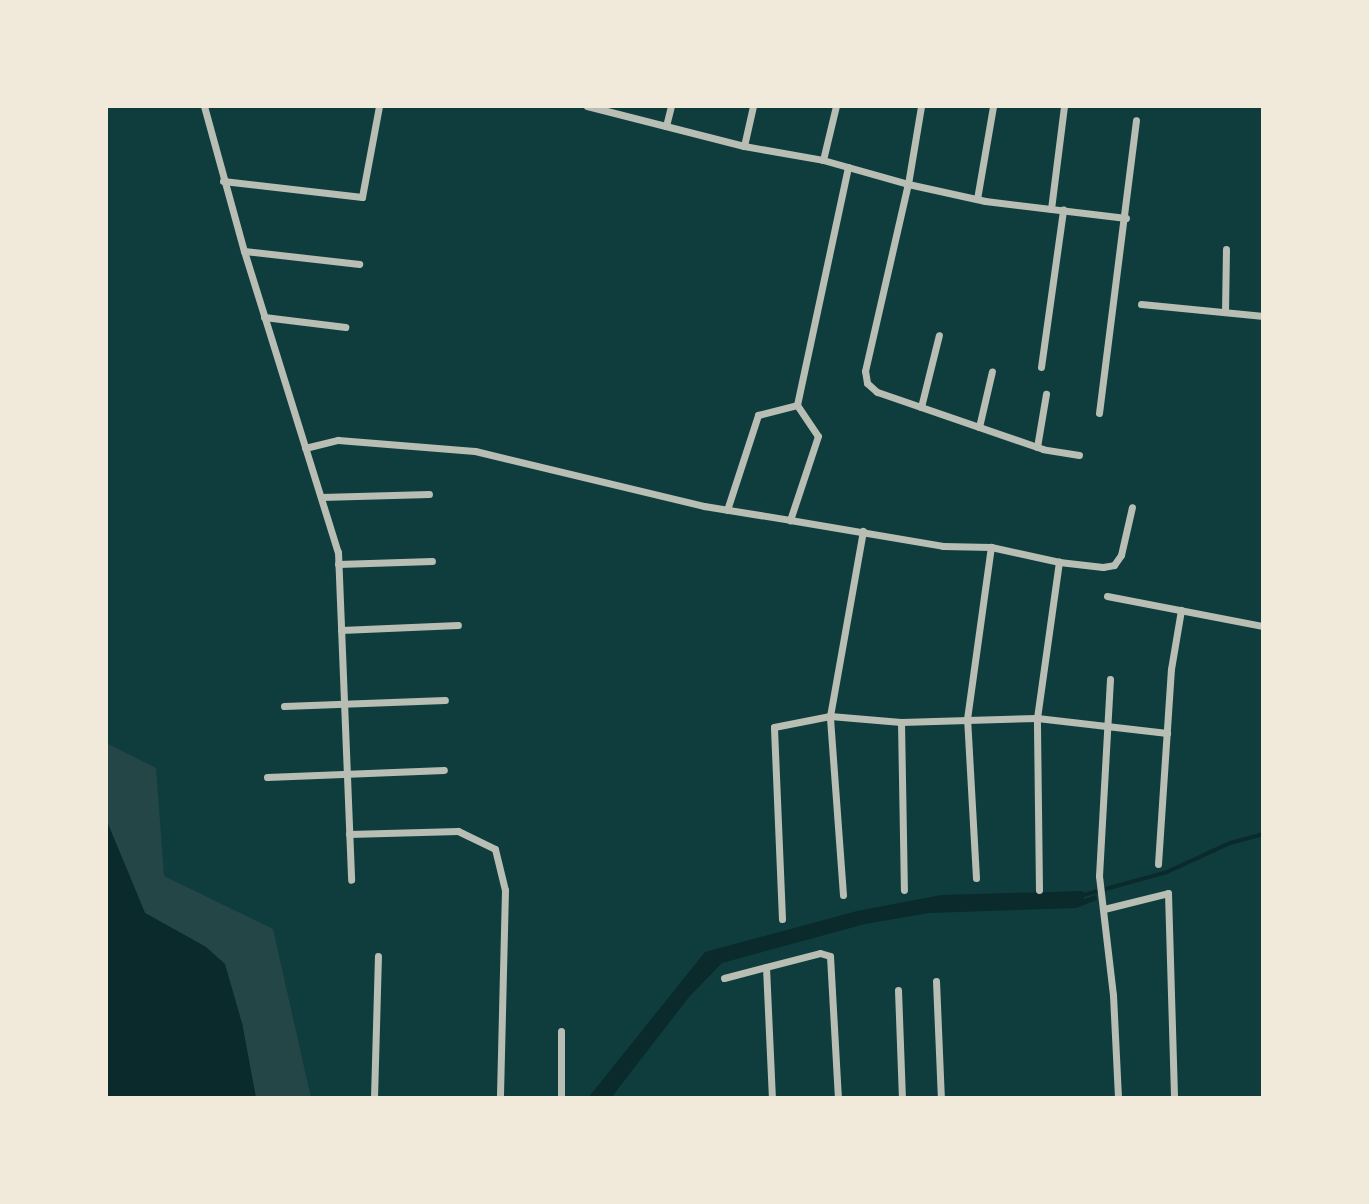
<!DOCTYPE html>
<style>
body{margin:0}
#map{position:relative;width:1369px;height:1204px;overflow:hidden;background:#0f3d3e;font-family:"Alegreya Sans",sans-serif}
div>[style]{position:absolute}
.green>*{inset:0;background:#244646}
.water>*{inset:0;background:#0a2a2b}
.stream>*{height:4px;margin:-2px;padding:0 2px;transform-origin:2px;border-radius:2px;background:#0a2a2b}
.minor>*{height:7px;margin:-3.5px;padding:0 3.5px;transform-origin:3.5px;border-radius:3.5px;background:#b8beb3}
span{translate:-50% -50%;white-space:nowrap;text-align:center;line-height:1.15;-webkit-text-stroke:7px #f1e9da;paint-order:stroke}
.frame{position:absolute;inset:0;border:108px solid #f1e9da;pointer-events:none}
</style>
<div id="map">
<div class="green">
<div style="clip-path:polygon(106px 743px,156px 768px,164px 876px,273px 929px,311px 1098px,256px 1098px,242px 1023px,206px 947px,145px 913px,106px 819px)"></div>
</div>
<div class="water">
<div style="clip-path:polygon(106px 819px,145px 913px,206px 947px,225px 964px,242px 1023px,256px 1098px,106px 1098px)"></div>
<div style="clip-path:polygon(1083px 891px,1084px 899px,1096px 895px,1097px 900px,1076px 908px,929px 913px,865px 924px,722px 963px,689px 997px,611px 1098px,588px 1098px,705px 952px,857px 911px,941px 895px)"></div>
</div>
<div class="stream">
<div style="left:1080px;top:896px;width:90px;rotate:-15.4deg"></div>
<div style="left:1167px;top:872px;width:69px;rotate:-24.7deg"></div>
<div style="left:1230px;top:843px;width:34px;rotate:-15deg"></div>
</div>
<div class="minor">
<div style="left:204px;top:106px;width:150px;rotate:74.6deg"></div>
<div style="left:244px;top:251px;width:315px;rotate:72.7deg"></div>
<div style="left:338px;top:552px;width:328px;rotate:87.7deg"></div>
<div style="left:587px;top:106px;width:162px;rotate:14.3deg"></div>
<div style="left:744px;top:146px;width:80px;rotate:10deg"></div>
<div style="left:823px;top:160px;width:88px;rotate:15.8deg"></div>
<div style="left:908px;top:184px;width:79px;rotate:-80.5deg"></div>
<div style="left:666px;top:126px;width:21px;rotate:-76deg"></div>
<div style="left:744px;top:146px;width:41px;rotate:-77.3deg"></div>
<div style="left:823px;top:160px;width:56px;rotate:-76.5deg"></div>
<div style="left:848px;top:167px;width:243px;rotate:102.1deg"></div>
<div style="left:797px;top:405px;width:37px;rotate:56deg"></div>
<div style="left:818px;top:436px;width:89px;rotate:108.4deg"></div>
<div style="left:790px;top:520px;width:155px;rotate:9.6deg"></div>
<div style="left:943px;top:546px;width:48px;rotate:1.2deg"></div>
<div style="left:991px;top:547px;width:70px;rotate:12.4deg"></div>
<div style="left:1059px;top:562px;width:44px;rotate:6.5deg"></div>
<div style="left:1103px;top:567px;width:11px;rotate:-10deg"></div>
<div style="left:1114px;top:565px;width:12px;rotate:-55deg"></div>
<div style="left:1121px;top:555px;width:49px;rotate:-77.1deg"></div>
<div style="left:223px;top:181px;width:140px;rotate:6.6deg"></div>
<div style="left:362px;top:197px;width:93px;rotate:-79.4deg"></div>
<div style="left:977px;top:199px;width:94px;rotate:-80.2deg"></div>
<div style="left:1051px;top:209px;width:104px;rotate:-82.8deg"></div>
<div style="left:244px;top:251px;width:116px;rotate:6.4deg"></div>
<div style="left:1141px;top:304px;width:123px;rotate:5.6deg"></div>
<div style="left:1225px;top:312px;width:63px;rotate:-89.1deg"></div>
<div style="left:264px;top:317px;width:82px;rotate:7deg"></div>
<div style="left:1041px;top:367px;width:159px;rotate:-82deg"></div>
<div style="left:921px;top:407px;width:74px;rotate:-76deg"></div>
<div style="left:1099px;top:413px;width:295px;rotate:-82.8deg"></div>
<div style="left:979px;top:427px;width:57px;rotate:-76.9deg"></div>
<div style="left:1037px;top:447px;width:54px;rotate:-80.4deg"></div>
<div style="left:305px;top:448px;width:34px;rotate:-14deg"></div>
<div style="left:338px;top:440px;width:137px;rotate:4.6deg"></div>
<div style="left:475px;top:451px;width:236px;rotate:13.5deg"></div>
<div style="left:704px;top:506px;width:87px;rotate:9.2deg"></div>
<div style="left:1079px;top:455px;width:36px;rotate:-171deg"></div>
<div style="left:1043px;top:449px;width:176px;rotate:-161deg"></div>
<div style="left:877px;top:392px;width:13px;rotate:-138deg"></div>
<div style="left:867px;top:383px;width:12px;rotate:-99deg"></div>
<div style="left:865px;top:371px;width:192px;rotate:-77.1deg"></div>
<div style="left:908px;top:184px;width:79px;rotate:12.4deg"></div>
<div style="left:985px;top:201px;width:142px;rotate:6.9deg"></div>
<div style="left:321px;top:497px;width:108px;rotate:-1.6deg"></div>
<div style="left:727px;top:510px;width:100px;rotate:-71.9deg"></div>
<div style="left:758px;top:415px;width:40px;rotate:-14.4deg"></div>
<div style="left:338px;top:564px;width:94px;rotate:-1.8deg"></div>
<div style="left:1107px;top:596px;width:159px;rotate:10.9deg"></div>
<div style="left:341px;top:630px;width:117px;rotate:-2.4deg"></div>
<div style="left:1110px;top:679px;width:197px;rotate:93.2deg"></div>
<div style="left:1099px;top:876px;width:120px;rotate:83.3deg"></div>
<div style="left:1113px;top:995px;width:103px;rotate:87.2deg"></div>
<div style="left:284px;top:706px;width:161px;rotate:-2.1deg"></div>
<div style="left:901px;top:722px;width:168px;rotate:89deg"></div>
<div style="left:267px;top:777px;width:177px;rotate:-2.3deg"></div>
<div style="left:349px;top:834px;width:109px;rotate:-1.6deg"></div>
<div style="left:458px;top:831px;width:41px;rotate:25.9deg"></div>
<div style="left:495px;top:849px;width:42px;rotate:76.3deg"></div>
<div style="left:505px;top:890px;width:208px;rotate:91.4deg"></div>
<div style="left:1158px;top:864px;width:195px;rotate:-86.2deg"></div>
<div style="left:1171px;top:669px;width:60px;rotate:-80.4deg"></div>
<div style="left:976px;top:878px;width:159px;rotate:-93.2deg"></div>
<div style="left:967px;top:719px;width:174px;rotate:-82.1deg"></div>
<div style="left:1039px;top:890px;width:172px;rotate:-90.7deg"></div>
<div style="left:1037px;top:718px;width:158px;rotate:-82deg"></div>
<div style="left:843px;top:895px;width:179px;rotate:-94.2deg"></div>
<div style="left:830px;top:716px;width:188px;rotate:-79.9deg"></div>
<div style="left:1104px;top:909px;width:66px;rotate:-14deg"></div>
<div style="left:1168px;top:893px;width:205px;rotate:88.3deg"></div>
<div style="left:782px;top:919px;width:192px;rotate:-92.4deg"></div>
<div style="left:774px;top:727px;width:57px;rotate:-11.1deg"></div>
<div style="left:830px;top:716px;width:71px;rotate:4.8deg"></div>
<div style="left:901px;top:722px;width:136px;rotate:-1.7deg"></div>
<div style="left:1037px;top:718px;width:131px;rotate:6.6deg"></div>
<div style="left:766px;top:967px;width:131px;rotate:87.4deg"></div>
<div style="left:724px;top:978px;width:99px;rotate:-14.6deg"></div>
<div style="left:820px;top:953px;width:10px;rotate:17deg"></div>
<div style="left:830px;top:956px;width:142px;rotate:86.8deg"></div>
<div style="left:936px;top:981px;width:117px;rotate:87.6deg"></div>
<div style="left:898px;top:990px;width:108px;rotate:87.9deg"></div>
<div style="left:561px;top:1031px;width:67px;rotate:90deg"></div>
<div style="left:374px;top:1098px;width:142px;rotate:-88.4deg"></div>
</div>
<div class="frame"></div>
</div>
